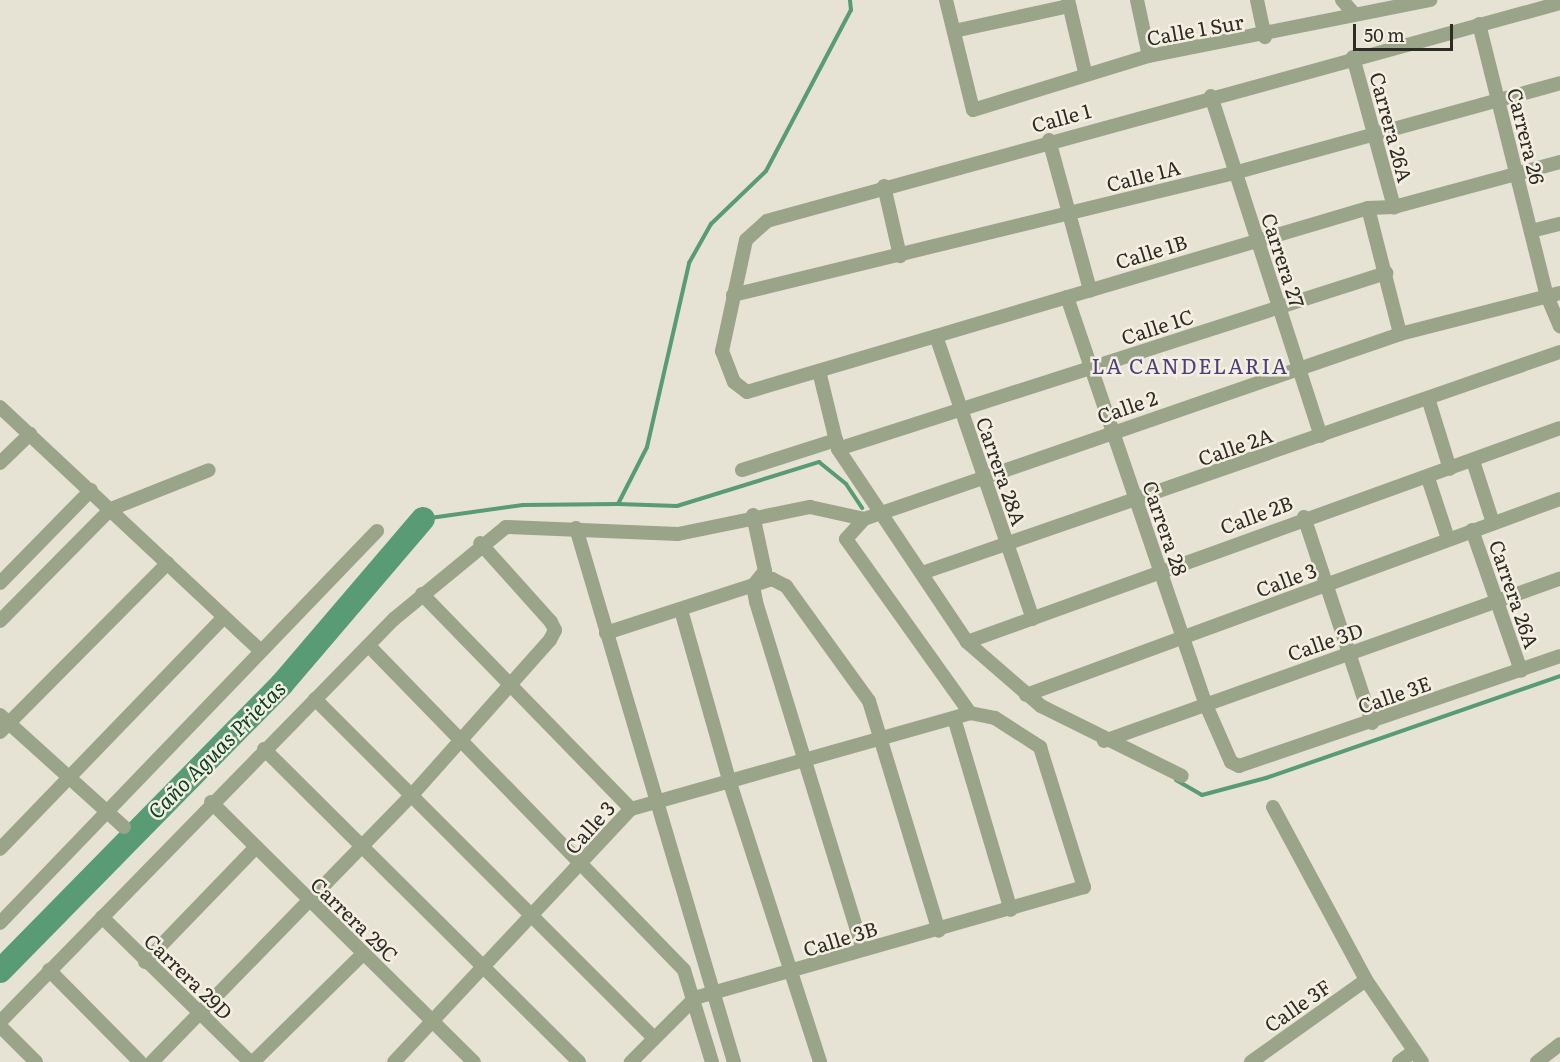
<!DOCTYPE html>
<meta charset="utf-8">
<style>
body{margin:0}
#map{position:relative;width:1560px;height:1062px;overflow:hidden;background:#e6e2d4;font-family:Literata,serif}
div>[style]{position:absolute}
.stream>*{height:4px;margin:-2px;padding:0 2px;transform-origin:2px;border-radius:2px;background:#589b75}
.river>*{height:24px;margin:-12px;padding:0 12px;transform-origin:12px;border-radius:12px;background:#589b75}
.minor>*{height:14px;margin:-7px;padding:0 7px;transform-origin:7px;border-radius:7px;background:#99a489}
span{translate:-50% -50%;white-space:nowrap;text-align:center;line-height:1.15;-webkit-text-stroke:5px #f4efe1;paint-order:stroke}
.street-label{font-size:20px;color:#2e2c27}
.neighbourhood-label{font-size:21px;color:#49407d;letter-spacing:1.5px}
.water-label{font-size:21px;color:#094127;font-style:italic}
.scale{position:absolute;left:1353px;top:24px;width:100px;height:27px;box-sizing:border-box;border:3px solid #2e2c27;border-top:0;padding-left:8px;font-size:18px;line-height:21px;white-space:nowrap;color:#2e2c27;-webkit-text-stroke:4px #f4efe1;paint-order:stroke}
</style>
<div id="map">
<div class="stream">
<div style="left:618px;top:504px;width:59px;rotate:1.9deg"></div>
<div style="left:677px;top:506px;width:149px;rotate:-17.2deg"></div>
<div style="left:819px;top:462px;width:35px;rotate:39deg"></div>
<div style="left:846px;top:484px;width:29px;rotate:56deg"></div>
<div style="left:423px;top:519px;width:101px;rotate:-8deg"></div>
<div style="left:523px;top:505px;width:95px;rotate:-0.6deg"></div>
<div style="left:618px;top:504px;width:64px;rotate:-63deg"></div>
<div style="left:647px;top:447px;width:189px;rotate:-77.1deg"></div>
<div style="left:689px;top:263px;width:45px;rotate:-60.6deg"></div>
<div style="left:711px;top:224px;width:76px;rotate:-43.9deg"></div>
<div style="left:766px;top:171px;width:182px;rotate:-62.2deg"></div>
<div style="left:851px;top:10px;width:10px;rotate:-96deg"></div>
<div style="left:1176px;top:780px;width:30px;rotate:30deg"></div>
<div style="left:1202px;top:795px;width:66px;rotate:-14.9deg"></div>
<div style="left:1266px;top:778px;width:311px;rotate:-19.1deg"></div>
</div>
<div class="river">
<div style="left:0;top:971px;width:402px;rotate:-45.5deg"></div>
<div style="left:282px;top:684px;width:217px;rotate:-49.5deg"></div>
</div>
<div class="minor">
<div style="left:946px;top:0;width:113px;rotate:76.2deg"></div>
<div style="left:973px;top:110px;width:184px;rotate:-17.1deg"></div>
<div style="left:1149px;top:56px;width:287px;rotate:-11.3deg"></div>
<div style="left:1068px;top:0;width:74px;rotate:76.7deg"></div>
<div style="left:1137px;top:0;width:57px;rotate:77.9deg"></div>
<div style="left:1257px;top:0;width:38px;rotate:78deg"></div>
<div style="left:1342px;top:0;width:18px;rotate:49deg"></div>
<div style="left:1560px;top:3px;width:822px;rotate:164.63deg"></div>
<div style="left:767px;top:221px;width:28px;rotate:138deg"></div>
<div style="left:746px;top:240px;width:114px;rotate:102.2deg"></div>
<div style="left:722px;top:351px;width:33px;rotate:69deg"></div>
<div style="left:734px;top:382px;width:16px;rotate:38deg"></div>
<div style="left:747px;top:392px;width:648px;rotate:-16.5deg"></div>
<div style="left:1368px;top:208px;width:26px;rotate:-2deg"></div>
<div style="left:1394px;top:207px;width:172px;rotate:-15.2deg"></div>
<div style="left:1479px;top:24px;width:280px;rotate:76deg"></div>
<div style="left:1547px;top:296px;width:33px;rotate:67deg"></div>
<div style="left:954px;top:31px;width:118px;rotate:-12.3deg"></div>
<div style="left:1353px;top:57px;width:156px;rotate:74.7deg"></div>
<div style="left:1211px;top:96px;width:357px;rotate:72.1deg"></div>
<div style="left:1049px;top:140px;width:156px;rotate:74.7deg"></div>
<div style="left:884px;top:186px;width:72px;rotate:77.1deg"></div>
<div style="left:1368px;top:208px;width:130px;rotate:75.7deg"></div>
<div style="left:1531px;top:231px;width:30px;rotate:-14deg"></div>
<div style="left:733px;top:295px;width:516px;rotate:-13.69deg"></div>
<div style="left:1234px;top:173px;width:338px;rotate:-15.4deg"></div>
<div style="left:1067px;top:297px;width:431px;rotate:71.2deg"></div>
<div style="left:1206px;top:705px;width:62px;rotate:66.3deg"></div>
<div style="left:1231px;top:762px;width:9px;rotate:27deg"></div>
<div style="left:1239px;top:766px;width:339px;rotate:-18.9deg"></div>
<div style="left:936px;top:336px;width:299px;rotate:71.1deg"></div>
<div style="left:819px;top:371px;width:80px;rotate:76.3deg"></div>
<div style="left:838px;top:449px;width:232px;rotate:56.2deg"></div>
<div style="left:967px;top:642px;width:98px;rotate:40.9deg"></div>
<div style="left:1041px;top:706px;width:157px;rotate:26.4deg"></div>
<div style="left:1428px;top:398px;width:74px;rotate:72.8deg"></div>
<div style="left:0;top:407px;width:357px;rotate:43.1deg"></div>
<div style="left:838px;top:449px;width:576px;rotate:-17.81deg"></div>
<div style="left:1473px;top:461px;width:65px;rotate:72.1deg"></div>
<div style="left:0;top:463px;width:42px;rotate:-44deg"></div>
<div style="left:742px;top:470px;width:99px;rotate:-17.7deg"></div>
<div style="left:1428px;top:478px;width:64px;rotate:71.8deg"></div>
<div style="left:753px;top:515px;width:57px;rotate:77.9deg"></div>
<div style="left:765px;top:571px;width:19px;rotate:129deg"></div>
<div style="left:753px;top:586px;width:16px;rotate:79deg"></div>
<div style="left:756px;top:602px;width:363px;rotate:72.9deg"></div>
<div style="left:1304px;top:517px;width:217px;rotate:71.7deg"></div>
<div style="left:864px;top:519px;width:27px;rotate:132deg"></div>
<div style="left:846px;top:539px;width:214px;rotate:54.5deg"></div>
<div style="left:576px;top:528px;width:557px;rotate:73.52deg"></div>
<div style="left:1472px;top:530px;width:149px;rotate:70.8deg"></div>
<div style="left:922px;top:573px;width:675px;rotate:-19.11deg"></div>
<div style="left:0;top:583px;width:130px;rotate:-45.6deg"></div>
<div style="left:422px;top:594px;width:300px;rotate:45.8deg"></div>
<div style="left:681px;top:610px;width:180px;rotate:74.2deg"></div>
<div style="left:730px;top:783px;width:293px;rotate:72.1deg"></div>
<div style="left:0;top:621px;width:158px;rotate:-45.3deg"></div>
<div style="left:111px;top:509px;width:105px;rotate:-21.7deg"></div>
<div style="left:606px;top:633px;width:175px;rotate:-18deg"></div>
<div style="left:772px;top:579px;width:16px;rotate:27deg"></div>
<div style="left:786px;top:586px;width:142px;rotate:54.2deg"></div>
<div style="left:869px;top:701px;width:240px;rotate:73.1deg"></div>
<div style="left:967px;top:642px;width:630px;rotate:-19.84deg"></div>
<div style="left:370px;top:647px;width:450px;rotate:45.8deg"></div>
<div style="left:684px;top:970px;width:96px;rotate:73.1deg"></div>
<div style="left:1026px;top:695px;width:569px;rotate:-20.16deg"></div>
<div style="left:315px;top:699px;width:478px;rotate:45deg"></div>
<div style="left:0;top:715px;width:167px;rotate:42.1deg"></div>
<div style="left:954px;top:718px;width:200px;rotate:73.5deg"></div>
<div style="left:0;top:732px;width:238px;rotate:-45.2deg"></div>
<div style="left:1104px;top:741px;width:484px;rotate:-19.6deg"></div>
<div style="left:264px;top:749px;width:444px;rotate:44.8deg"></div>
<div style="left:211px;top:802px;width:370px;rotate:44.7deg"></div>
<div style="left:1273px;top:807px;width:196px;rotate:61.7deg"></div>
<div style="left:1366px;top:980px;width:99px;rotate:55.7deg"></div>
<div style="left:0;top:849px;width:322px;rotate:-46deg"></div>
<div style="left:102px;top:917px;width:207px;rotate:44.4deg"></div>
<div style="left:0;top:923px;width:544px;rotate:-46.12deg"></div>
<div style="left:145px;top:962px;width:160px;rotate:-46deg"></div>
<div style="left:49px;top:970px;width:129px;rotate:45.3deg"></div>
<div style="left:0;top:1022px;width:564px;rotate:-45.65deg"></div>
<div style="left:394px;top:619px;width:145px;rotate:-39.4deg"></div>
<div style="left:506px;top:527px;width:172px;rotate:2.3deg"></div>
<div style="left:678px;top:534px;width:135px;rotate:-11.6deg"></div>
<div style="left:810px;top:507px;width:55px;rotate:12.5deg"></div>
<div style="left:864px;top:519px;width:567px;rotate:-19.04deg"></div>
<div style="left:1400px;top:334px;width:165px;rotate:-14.4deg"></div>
<div style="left:0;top:1026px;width:51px;rotate:45deg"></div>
<div style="left:152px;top:1062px;width:371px;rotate:-45.8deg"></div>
<div style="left:411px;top:796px;width:209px;rotate:-48.3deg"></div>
<div style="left:550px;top:640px;width:11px;rotate:-63deg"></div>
<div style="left:555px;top:630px;width:9px;rotate:-117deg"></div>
<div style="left:551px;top:622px;width:106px;rotate:-131.9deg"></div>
<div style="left:253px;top:1062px;width:154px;rotate:-44.5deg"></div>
<div style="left:394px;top:1062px;width:347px;rotate:-46.9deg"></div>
<div style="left:631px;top:809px;width:352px;rotate:-15.8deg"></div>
<div style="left:970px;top:713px;width:25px;rotate:11deg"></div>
<div style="left:995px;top:718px;width:54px;rotate:32.8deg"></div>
<div style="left:1040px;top:747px;width:147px;rotate:72.6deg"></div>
<div style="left:1084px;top:887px;width:405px;rotate:164.1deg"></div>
<div style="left:695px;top:998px;width:91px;rotate:135deg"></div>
<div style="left:1251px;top:1062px;width:141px;rotate:-35.5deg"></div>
<div style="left:1399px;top:1062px;width:19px;rotate:-36deg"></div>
<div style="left:1537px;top:1062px;width:29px;rotate:-38deg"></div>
</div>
<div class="street-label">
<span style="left:1195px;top:29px;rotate:-10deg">Calle 1 Sur</span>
<span style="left:1061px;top:117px;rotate:-15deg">Calle 1</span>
<span style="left:1392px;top:127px;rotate:75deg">Carrera 26A</span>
<span style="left:1527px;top:136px;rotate:76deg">Carrera 26</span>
<span style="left:1143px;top:175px;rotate:-14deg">Calle 1A</span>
<span style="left:1151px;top:251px;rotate:-17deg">Calle 1B</span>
<span style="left:1284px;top:260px;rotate:72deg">Carrera 27</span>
<span style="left:1157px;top:326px;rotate:-18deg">Calle 1C</span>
<span style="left:1127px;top:406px;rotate:-19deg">Calle 2</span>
<span style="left:1235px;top:446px;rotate:-19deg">Calle 2A</span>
<span style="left:1002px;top:471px;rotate:71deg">Carrera 28A</span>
<span style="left:1256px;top:514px;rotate:-20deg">Calle 2B</span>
<span style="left:1166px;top:528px;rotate:71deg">Carrera 28</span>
<span style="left:1286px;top:579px;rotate:-20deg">Calle 3</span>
<span style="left:1515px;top:594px;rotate:71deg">Carrera 26A</span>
<span style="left:1325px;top:641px;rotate:-19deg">Calle 3D</span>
<span style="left:1394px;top:694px;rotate:-19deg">Calle 3E</span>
<span style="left:589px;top:827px;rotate:-48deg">Calle 3</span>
<span style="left:355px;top:919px;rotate:44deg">Carrera 29C</span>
<span style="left:840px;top:938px;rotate:-17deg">Calle 3B</span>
<span style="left:189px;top:976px;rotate:44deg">Carrera 29D</span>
<span style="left:1297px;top:1005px;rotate:-35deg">Calle 3F</span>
</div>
<div class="neighbourhood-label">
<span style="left:1190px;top:365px">LA CANDELARIA</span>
</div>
<div class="water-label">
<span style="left:216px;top:749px;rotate:-45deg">Caño Aguas Prietas</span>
</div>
<div class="scale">50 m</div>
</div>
